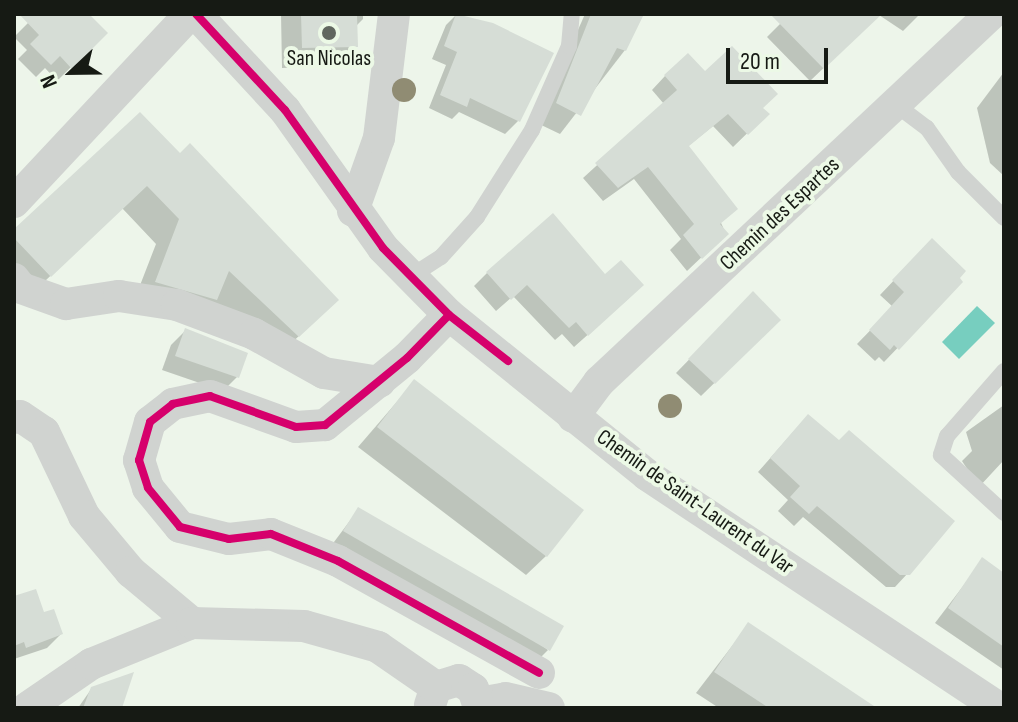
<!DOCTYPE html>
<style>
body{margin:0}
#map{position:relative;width:1018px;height:722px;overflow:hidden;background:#edf5ea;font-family:"Sofia Sans Condensed",sans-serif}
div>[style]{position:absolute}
.water>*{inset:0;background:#77cebf}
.shadow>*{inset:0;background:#0003}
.building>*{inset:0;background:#d6ddd6}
.service>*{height:16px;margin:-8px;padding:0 8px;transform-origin:8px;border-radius:8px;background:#d0d3d0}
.minor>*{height:32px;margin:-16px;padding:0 16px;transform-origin:16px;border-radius:16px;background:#d0d3d0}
.cycleway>*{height:8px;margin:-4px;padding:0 4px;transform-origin:4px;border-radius:4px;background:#d6006c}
.trees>*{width:24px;height:24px;margin:-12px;border-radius:50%;background:#908c73}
.dots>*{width:22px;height:22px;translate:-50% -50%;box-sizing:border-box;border:4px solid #ecf9e6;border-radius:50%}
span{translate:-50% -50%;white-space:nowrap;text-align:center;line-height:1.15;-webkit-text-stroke:8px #ecf9e6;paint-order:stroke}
.poi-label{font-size:22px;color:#161a14}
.street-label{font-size:22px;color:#161a14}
.frame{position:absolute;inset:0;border:16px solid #161a14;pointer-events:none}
.north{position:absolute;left:32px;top:32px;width:80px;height:80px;-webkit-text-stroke:6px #ecf9e6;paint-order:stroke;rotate:248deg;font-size:22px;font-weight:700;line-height:32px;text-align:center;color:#161a14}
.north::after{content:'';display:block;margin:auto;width:28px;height:36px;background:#161a14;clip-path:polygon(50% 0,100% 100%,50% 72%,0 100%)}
.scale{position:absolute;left:726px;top:48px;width:102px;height:36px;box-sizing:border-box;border:4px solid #161a14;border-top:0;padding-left:10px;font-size:24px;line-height:28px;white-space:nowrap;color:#161a14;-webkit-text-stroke:6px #ecf9e6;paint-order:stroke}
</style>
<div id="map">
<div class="water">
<div style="clip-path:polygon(977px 306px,995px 323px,959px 359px,942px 342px)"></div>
</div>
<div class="shadow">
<div style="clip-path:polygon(37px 14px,86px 14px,105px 33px,57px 81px,45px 68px,36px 77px,18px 59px,27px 50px,14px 37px)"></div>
<div style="clip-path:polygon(281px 14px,363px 14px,363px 19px,356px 26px,356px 46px,336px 66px,282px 68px)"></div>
<div style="clip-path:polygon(457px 14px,551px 54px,518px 121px,505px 134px,459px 112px,452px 119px,429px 108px,446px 65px,432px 59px,446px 25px)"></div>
<div style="clip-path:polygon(585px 14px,641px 14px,625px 50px,560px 134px,537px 123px)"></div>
<div style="clip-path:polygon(790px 14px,920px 14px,903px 31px,879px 15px,810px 81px,767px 37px)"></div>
<div style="clip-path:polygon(1004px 72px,1004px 176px,990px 163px,977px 108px)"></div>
<div style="clip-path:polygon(704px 74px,767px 114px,733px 147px,713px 126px,687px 147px,726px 234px,687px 271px,670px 250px,681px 239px,634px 179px,603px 201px,583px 178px,664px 104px,652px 90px,665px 76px)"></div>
<div style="clip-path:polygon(180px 156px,313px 323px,274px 359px,213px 302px,132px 306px,156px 244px,122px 208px,26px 299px,14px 286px,14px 232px)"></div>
<div style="clip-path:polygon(919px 254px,961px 282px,884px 362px,879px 357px,875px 361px,857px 344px,893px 307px,880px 295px)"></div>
<div style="clip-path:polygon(487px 273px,629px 298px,574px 347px,562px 334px,555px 340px,513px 296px,496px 311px,474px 286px)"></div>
<div style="clip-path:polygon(753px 294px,779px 320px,701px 396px,676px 373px)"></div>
<div style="clip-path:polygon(185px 331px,246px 354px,237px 377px,223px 391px,162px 370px,171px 345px)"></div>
<div style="clip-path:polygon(414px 382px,546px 556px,526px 575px,358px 447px)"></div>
<div style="clip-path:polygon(1004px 405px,1004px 460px,979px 487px,962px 461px,972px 451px,966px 432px)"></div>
<div style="clip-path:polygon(795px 430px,908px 573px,895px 587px,886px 587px,803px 517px,794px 526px,778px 511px,788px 500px,758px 472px)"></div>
<div style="clip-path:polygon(358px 510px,548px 650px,534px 664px,331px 546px)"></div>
<div style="clip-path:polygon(983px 560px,1004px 575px,1004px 670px,935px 623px)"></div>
<div style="clip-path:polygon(14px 599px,43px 615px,61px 634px,47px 648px,14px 659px)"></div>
<div style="clip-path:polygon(749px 624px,874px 708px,719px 708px,696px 693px)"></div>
<div style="clip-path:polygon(131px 674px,119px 708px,78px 708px,92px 688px)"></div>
</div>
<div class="building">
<div style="clip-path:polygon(19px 14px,89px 14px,108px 33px,72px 69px,60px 56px,51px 65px,30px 44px,39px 35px)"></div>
<div style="clip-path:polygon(301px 14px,357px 14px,358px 47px,302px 48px)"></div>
<div style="clip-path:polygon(456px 14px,493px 23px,554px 53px,520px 122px,470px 98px,467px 107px,440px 95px,457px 52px,444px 46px)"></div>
<div style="clip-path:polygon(591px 14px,644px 14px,626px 51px,617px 48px,581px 116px,556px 103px)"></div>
<div style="clip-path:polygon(770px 14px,882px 14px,824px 69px)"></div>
<div style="clip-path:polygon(732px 46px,778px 94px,763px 108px,770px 114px,748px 135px,728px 114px,689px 146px,738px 209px,720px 224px,729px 234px,702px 259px,683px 235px,694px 224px,648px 167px,618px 188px,595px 163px,677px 90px,664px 75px,688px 53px,705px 71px)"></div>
<div style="clip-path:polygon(140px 112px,180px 153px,190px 143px,339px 300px,299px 337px,229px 271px,217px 300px,155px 282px,179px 219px,147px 186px,51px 277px,14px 238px,14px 229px)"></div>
<div style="clip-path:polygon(553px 213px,605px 274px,621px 260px,644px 285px,588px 336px,576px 322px,569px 328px,527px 285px,511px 300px,486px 272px)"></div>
<div style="clip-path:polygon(932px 238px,966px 271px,960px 278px,963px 282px,899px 350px,894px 345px,890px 350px,869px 330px,904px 292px,892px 280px)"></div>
<div style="clip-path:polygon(753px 291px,781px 320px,715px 384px,688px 359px)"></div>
<div style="clip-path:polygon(185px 328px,248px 353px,239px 378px,175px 356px)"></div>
<div style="clip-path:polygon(414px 379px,584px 510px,547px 557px,377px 427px)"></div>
<div style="clip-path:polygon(808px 414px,839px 440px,849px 430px,955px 521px,910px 575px,900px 575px,817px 506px,809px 514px,790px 497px,800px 486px,770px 458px)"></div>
<div style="clip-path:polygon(358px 507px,564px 626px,550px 651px,343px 531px)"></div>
<div style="clip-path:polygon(982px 557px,1004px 573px,1004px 647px,948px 608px)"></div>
<div style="clip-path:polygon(36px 589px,44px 612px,54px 609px,63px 634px,26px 648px,24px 642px,14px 646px,14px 596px)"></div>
<div style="clip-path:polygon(748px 622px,877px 708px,769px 708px,714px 672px)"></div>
<div style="clip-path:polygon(134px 672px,122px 708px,83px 708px,91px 687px)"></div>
</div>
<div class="service">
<div style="left:895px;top:104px;width:40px;rotate:37deg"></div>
<div style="left:927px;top:128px;width:54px;rotate:54.8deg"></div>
<div style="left:958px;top:172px;width:65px;rotate:45deg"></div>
<div style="left:410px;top:277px;width:37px;rotate:-33deg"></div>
<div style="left:441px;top:257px;width:54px;rotate:-48deg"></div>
<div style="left:477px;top:217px;width:103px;rotate:-57.7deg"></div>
<div style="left:532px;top:130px;width:92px;rotate:-66.2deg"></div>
<div style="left:569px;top:46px;width:32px;rotate:-85deg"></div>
<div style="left:1004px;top:371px;width:86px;rotate:131.2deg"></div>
<div style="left:947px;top:436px;width:20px;rotate:108deg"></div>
<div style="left:941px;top:455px;width:86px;rotate:42.6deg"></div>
</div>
<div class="minor">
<div style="left:196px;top:14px;width:131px;rotate:47.2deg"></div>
<div style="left:285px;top:110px;width:169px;rotate:54.6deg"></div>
<div style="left:383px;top:248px;width:94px;rotate:45.4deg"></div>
<div style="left:449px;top:315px;width:255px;rotate:38.9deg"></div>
<div style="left:647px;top:475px;width:422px;rotate:33.5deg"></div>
<div style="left:14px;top:202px;width:258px;rotate:-46.9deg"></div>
<div style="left:353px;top:211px;width:77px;rotate:-70.4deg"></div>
<div style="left:379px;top:138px;width:125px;rotate:-83.1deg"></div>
<div style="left:14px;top:279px;width:11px;rotate:52deg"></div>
<div style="left:21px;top:288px;width:48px;rotate:19.6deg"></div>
<div style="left:66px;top:304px;width:54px;rotate:-8.6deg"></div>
<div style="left:119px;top:296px;width:59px;rotate:8.8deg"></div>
<div style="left:177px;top:305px;width:82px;rotate:20.6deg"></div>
<div style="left:254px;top:334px;width:80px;rotate:29.1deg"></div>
<div style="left:324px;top:373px;width:56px;rotate:9.3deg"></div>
<div style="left:449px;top:315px;width:60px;rotate:134.3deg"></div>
<div style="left:407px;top:358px;width:106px;rotate:140.7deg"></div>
<div style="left:325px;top:425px;width:29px;rotate:176deg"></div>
<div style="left:296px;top:427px;width:91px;rotate:-160.2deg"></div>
<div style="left:210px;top:396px;width:38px;rotate:168deg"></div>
<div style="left:173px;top:404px;width:29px;rotate:142deg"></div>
<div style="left:150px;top:422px;width:40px;rotate:106deg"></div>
<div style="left:139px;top:460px;width:29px;rotate:72deg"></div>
<div style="left:148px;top:488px;width:50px;rotate:50.6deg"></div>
<div style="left:180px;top:527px;width:50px;rotate:13.8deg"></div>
<div style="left:229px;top:539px;width:42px;rotate:-6.8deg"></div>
<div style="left:271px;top:534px;width:72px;rotate:21.9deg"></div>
<div style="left:338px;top:561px;width:230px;rotate:29.1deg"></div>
<div style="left:573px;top:417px;width:44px;rotate:-53.4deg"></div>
<div style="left:599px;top:382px;width:538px;rotate:-43.19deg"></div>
<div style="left:14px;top:418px;width:6px;rotate:-18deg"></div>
<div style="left:20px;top:416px;width:29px;rotate:34deg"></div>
<div style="left:44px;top:432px;width:93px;rotate:64.5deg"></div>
<div style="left:84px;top:516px;width:73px;rotate:50deg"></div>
<div style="left:131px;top:572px;width:80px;rotate:39.9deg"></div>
<div style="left:479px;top:703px;width:27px;rotate:-10deg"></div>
<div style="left:506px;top:698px;width:44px;rotate:13.1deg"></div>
<div style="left:430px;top:705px;width:19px;rotate:-72deg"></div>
<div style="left:436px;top:687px;width:24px;rotate:-17deg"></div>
<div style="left:459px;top:680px;width:17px;rotate:33deg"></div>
<div style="left:473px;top:689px;width:20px;rotate:72deg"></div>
<div style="left:27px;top:708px;width:78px;rotate:-34.5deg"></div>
<div style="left:91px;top:664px;width:109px;rotate:-22.1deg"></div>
<div style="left:192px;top:623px;width:112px;rotate:1.5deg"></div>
<div style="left:304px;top:626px;width:77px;rotate:15.8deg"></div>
<div style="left:378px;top:647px;width:70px;rotate:34.6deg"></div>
</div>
<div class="cycleway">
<div style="left:196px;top:14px;width:131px;rotate:47.2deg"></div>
<div style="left:285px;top:110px;width:169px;rotate:54.6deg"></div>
<div style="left:383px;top:248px;width:94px;rotate:45.4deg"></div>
<div style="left:449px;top:315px;width:75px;rotate:37.9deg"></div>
<div style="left:449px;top:315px;width:60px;rotate:134.3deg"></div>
<div style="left:407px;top:358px;width:106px;rotate:140.7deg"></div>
<div style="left:325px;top:425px;width:29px;rotate:176deg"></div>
<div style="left:296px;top:427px;width:91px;rotate:-160.2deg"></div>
<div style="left:210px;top:396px;width:38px;rotate:168deg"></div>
<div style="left:173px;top:404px;width:29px;rotate:142deg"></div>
<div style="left:150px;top:422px;width:40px;rotate:106deg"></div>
<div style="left:139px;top:460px;width:29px;rotate:72deg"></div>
<div style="left:148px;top:488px;width:50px;rotate:50.6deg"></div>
<div style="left:180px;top:527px;width:50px;rotate:13.8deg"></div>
<div style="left:229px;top:539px;width:42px;rotate:-6.8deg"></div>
<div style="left:271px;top:534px;width:72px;rotate:21.9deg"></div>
<div style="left:338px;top:561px;width:230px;rotate:29.1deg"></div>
</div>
<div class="trees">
<div style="left:404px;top:90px"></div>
<div style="left:670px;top:406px"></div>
</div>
<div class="dots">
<div style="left:329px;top:33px;background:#61675f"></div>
</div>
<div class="poi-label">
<span style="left:329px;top:59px">San Nicolas</span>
</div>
<div class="street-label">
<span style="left:780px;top:214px;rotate:-43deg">Chemin des Espartes</span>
<span style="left:695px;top:502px;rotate:35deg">Chemin de Saint-Laurent du Var</span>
</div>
<div class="frame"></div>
<div class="north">N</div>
<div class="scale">20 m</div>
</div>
